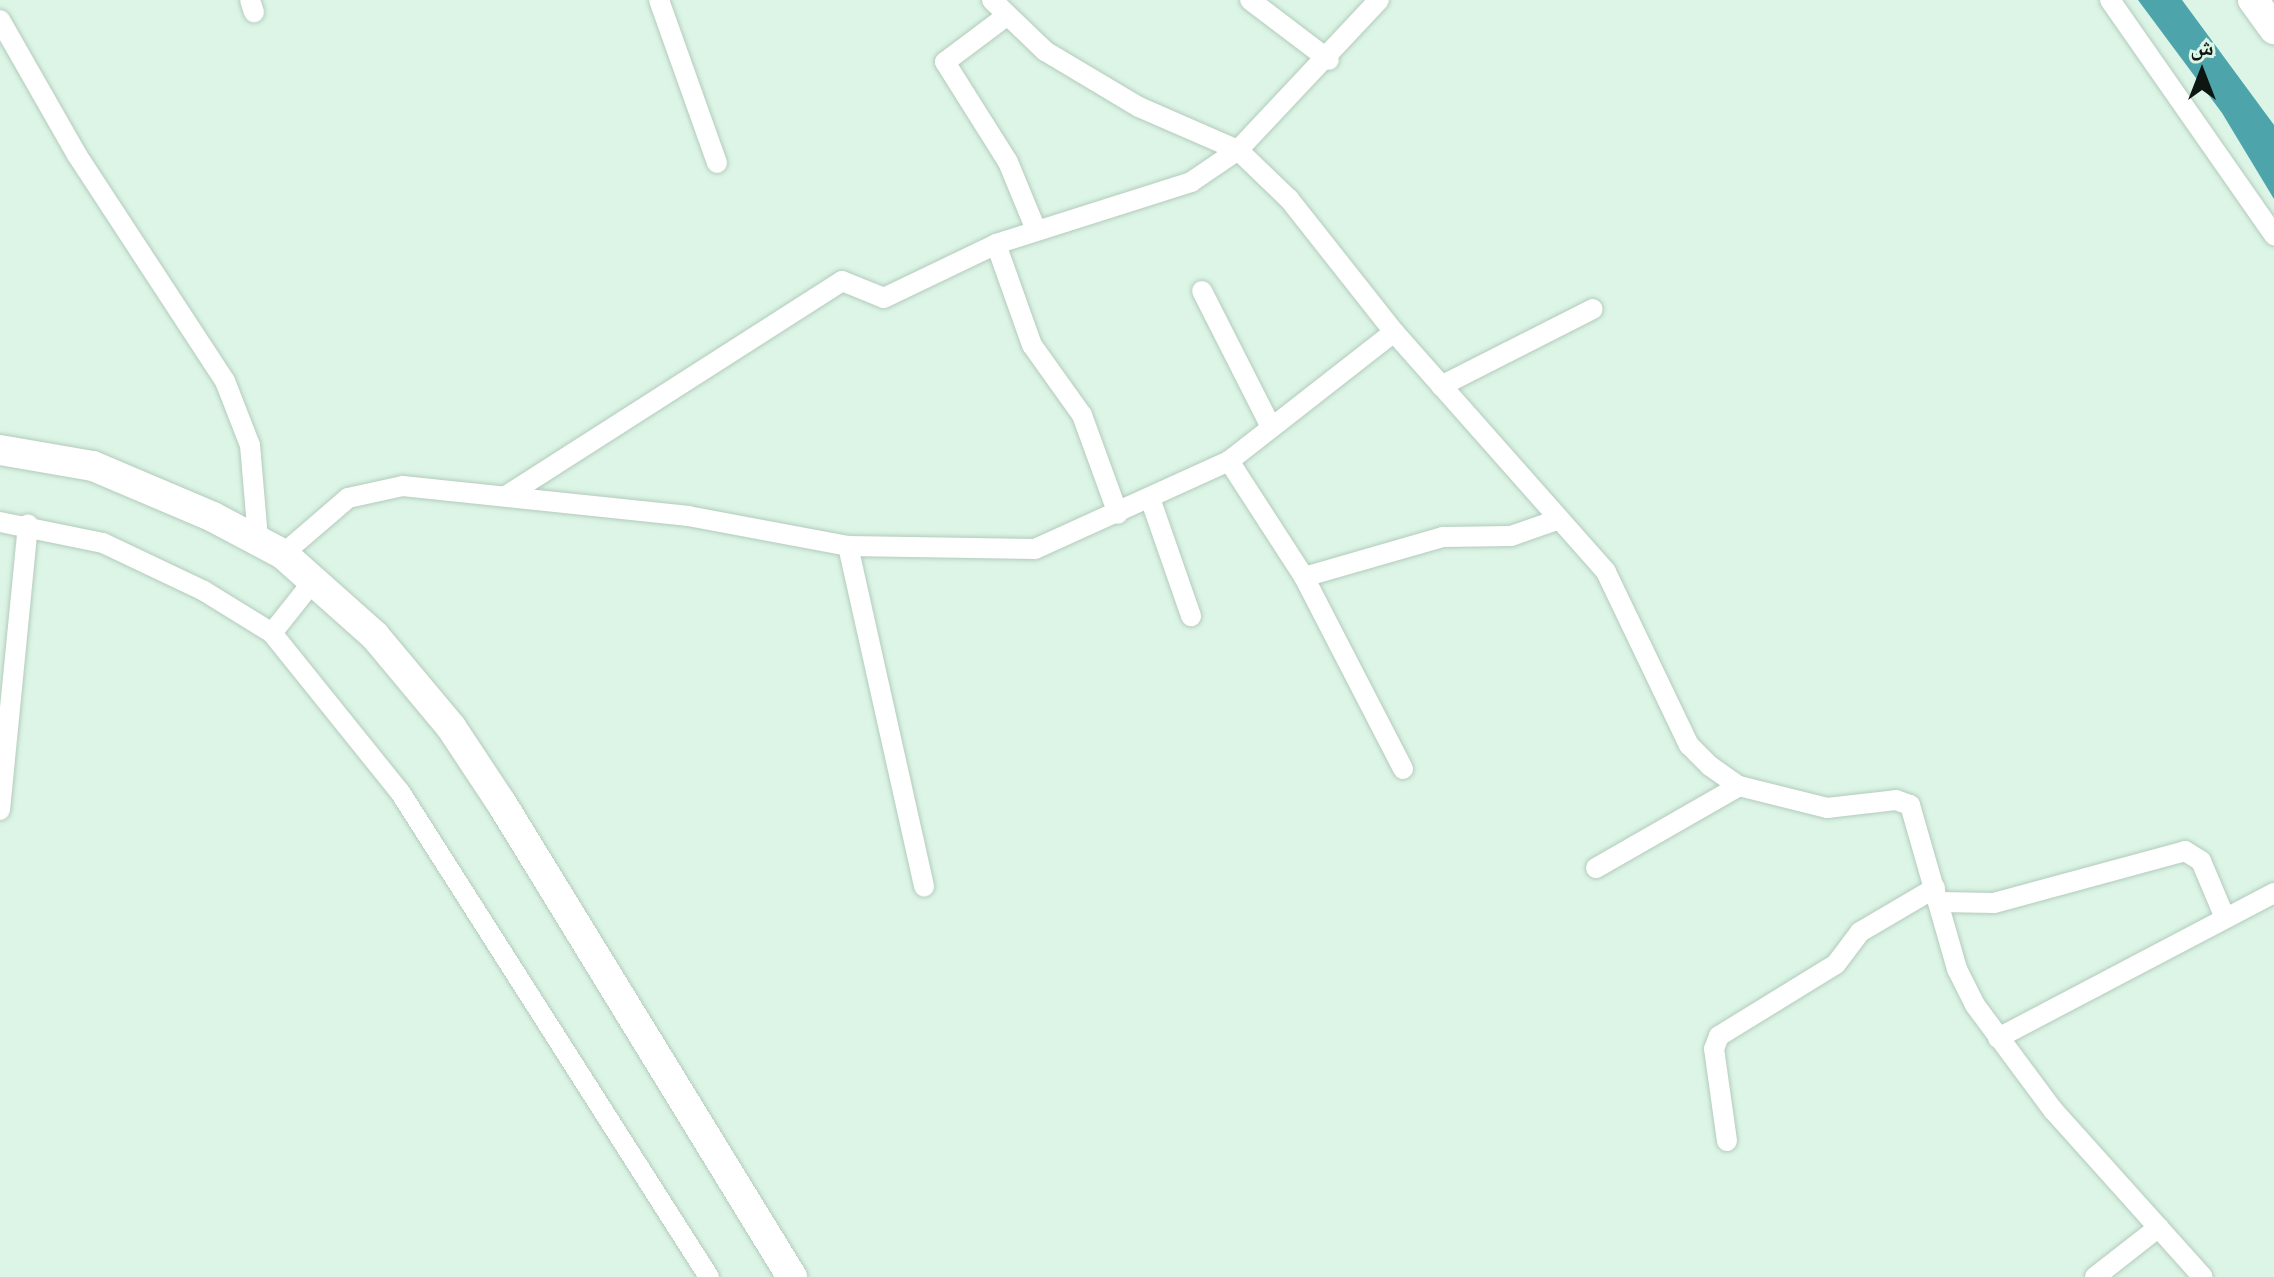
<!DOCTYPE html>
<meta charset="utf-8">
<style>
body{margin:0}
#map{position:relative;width:2274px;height:1277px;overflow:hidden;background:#dcf5e6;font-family:"Fira Sans","Noto Naskh Arabic",sans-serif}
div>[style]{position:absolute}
.water>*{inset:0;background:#4da4aa}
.roads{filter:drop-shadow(0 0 2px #b3cbbc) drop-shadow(0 0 2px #b3cbbc)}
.street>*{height:20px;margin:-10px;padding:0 10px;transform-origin:10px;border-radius:10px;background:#fff}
.secondary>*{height:30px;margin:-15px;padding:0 15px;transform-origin:15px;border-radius:15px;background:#fff}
span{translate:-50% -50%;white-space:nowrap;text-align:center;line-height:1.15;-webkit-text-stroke:6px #dcf5e6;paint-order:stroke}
.north{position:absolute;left:2162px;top:32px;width:80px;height:80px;-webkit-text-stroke:6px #dcf5e6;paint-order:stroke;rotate:0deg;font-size:22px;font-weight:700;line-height:32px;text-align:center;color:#0d1611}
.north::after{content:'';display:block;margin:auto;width:28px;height:36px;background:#0d1611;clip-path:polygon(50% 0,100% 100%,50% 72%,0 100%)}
</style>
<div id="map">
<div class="water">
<div style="clip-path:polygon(2138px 0,2182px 0,2274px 125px,2274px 199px,2222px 113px)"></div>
</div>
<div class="roads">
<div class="street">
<div style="left:250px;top:0;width:13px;rotate:72deg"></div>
<div style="left:659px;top:0;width:173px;rotate:70.4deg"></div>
<div style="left:992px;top:0;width:74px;rotate:43.9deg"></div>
<div style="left:1045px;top:51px;width:109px;rotate:30.8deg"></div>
<div style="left:1139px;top:107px;width:108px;rotate:23.5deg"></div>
<div style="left:1238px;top:150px;width:71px;rotate:43.9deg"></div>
<div style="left:1289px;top:199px;width:169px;rotate:51.7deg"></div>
<div style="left:1394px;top:332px;width:320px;rotate:48.5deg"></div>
<div style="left:1606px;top:572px;width:192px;rotate:64.4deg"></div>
<div style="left:1689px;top:745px;width:30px;rotate:45deg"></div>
<div style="left:1710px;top:766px;width:35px;rotate:35deg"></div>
<div style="left:1739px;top:786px;width:91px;rotate:14deg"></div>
<div style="left:1827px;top:808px;width:69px;rotate:-6.6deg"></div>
<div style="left:1896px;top:800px;width:15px;rotate:20deg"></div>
<div style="left:1910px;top:805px;width:171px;rotate:74deg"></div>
<div style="left:1957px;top:969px;width:40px;rotate:63.4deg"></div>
<div style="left:1975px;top:1005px;width:131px;rotate:53.4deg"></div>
<div style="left:2053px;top:1110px;width:224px;rotate:48.1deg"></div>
<div style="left:1250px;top:0;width:99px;rotate:37.2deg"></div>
<div style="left:2110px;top:0;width:287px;rotate:55.1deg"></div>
<div style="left:1005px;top:17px;width:75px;rotate:143.1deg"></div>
<div style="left:945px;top:62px;width:118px;rotate:57.8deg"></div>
<div style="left:1008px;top:162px;width:74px;rotate:67.6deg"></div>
<div style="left:0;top:20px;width:155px;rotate:60.3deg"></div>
<div style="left:77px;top:155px;width:270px;rotate:56.8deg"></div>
<div style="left:225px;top:381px;width:69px;rotate:68.7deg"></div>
<div style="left:250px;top:445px;width:94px;rotate:85.1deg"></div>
<div style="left:996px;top:244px;width:107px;rotate:70.4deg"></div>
<div style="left:1032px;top:345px;width:86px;rotate:54.5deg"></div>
<div style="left:1082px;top:415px;width:105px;rotate:70deg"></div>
<div style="left:1202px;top:291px;width:153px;rotate:63.1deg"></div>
<div style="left:1441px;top:386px;width:170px;rotate:-26.9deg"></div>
<div style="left:1229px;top:461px;width:138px;rotate:57.1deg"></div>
<div style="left:1304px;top:577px;width:216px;rotate:62.7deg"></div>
<div style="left:506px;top:496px;width:399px;rotate:-32.6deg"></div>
<div style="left:842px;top:281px;width:45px;rotate:22deg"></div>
<div style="left:884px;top:298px;width:124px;rotate:-25.7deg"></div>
<div style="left:996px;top:244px;width:205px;rotate:-17.6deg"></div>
<div style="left:1191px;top:182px;width:57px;rotate:-34.2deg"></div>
<div style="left:1238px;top:150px;width:206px;rotate:-46.8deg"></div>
<div style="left:1151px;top:501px;width:122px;rotate:70.8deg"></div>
<div style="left:0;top:522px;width:105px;rotate:11.5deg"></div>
<div style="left:103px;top:543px;width:112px;rotate:25.4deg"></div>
<div style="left:204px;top:591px;width:80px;rotate:31.7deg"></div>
<div style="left:272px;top:633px;width:204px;rotate:51.2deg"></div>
<div style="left:400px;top:792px;width:575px;rotate:57.5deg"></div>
<div style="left:848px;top:546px;width:349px;rotate:77.4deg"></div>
<div style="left:283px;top:554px;width:86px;rotate:-40.7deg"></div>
<div style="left:348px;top:498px;width:56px;rotate:-12.3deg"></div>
<div style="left:403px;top:486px;width:287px;rotate:6deg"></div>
<div style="left:688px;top:516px;width:163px;rotate:10.6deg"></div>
<div style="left:848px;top:546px;width:187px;rotate:0.9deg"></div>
<div style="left:1035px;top:549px;width:213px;rotate:-24.4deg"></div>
<div style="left:1229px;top:461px;width:209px;rotate:-38deg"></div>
<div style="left:1304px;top:577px;width:145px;rotate:-16.1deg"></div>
<div style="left:1443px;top:537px;width:68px;rotate:-0.8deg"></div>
<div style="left:1511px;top:536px;width:49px;rotate:-19.2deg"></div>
<div style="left:272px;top:633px;width:68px;rotate:-51.6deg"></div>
<div style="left:0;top:810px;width:287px;rotate:-84.4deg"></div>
<div style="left:1596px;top:868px;width:165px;rotate:-29.8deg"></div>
<div style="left:1939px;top:902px;width:55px;rotate:1deg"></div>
<div style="left:1994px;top:903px;width:198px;rotate:-15.2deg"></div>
<div style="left:2185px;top:851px;width:19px;rotate:32deg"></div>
<div style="left:2201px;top:861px;width:56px;rotate:67.1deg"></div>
<div style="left:1998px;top:1038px;width:312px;rotate:-27.7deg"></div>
<div style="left:1727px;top:1141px;width:93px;rotate:-98deg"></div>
<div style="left:1714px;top:1049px;width:14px;rotate:-69deg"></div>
<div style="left:1719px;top:1036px;width:137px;rotate:-31.6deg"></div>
<div style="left:1836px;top:964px;width:40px;rotate:-53deg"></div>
<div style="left:1860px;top:932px;width:87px;rotate:-30.4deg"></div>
<div style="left:2095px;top:1277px;width:81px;rotate:-38deg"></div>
</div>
<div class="secondary">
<div style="left:2253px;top:0;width:36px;rotate:54deg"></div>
<div style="left:0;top:450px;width:94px;rotate:9.8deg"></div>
<div style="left:93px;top:466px;width:130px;rotate:23deg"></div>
<div style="left:213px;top:517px;width:79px;rotate:27.9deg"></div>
<div style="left:283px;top:554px;width:123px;rotate:41.7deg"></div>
<div style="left:375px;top:636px;width:119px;rotate:50.1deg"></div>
<div style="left:451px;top:727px;width:92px;rotate:56.5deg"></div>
<div style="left:502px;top:804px;width:555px;rotate:58.49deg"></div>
</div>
</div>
<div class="north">ش</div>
</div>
